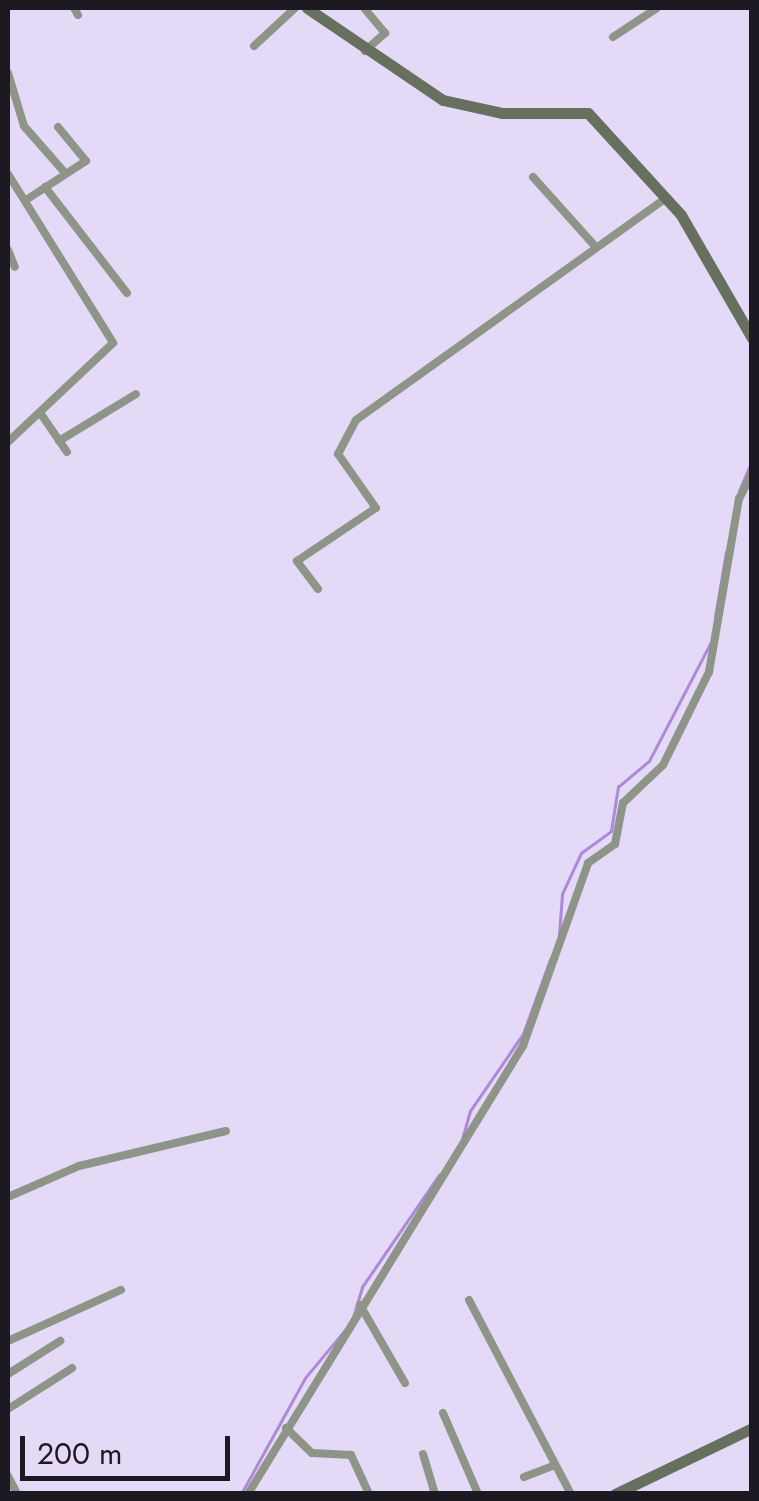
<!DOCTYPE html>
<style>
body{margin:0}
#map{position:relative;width:759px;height:1501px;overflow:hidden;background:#e4d9f6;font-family:Jost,sans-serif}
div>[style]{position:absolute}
.stream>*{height:2.5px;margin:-1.25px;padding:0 1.25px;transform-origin:1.25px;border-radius:1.25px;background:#ac89d9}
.street>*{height:8px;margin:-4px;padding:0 4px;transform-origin:4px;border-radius:4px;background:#8e9488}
.secondary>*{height:11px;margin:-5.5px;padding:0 5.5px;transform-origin:5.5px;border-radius:5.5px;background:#67705f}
span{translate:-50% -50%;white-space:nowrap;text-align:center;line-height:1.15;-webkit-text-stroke:10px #e4d9f6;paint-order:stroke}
.frame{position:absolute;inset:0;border:10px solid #1d1923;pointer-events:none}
.scale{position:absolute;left:20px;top:1436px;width:210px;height:45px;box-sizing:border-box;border:5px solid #1d1923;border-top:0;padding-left:12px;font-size:30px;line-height:35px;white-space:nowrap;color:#1d1923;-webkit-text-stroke:8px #e4d9f6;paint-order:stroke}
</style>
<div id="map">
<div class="stream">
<div style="left:739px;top:491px;width:34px;rotate:-67deg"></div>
<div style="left:715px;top:617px;width:66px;rotate:-80.4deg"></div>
<div style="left:559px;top:935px;width:41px;rotate:-85.8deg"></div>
<div style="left:562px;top:894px;width:45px;rotate:-65.1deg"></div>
<div style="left:581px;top:853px;width:37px;rotate:-36deg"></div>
<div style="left:611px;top:831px;width:45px;rotate:-81deg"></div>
<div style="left:618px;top:787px;width:40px;rotate:-40deg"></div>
<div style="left:649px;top:761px;width:132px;rotate:-62.5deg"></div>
<div style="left:462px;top:1139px;width:29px;rotate:-74deg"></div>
<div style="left:470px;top:1111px;width:93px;rotate:-55.5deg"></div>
<div style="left:523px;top:1034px;width:79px;rotate:-70deg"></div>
<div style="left:353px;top:1317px;width:31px;rotate:-73deg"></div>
<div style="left:362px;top:1287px;width:136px;rotate:-55.5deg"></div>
<div style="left:241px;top:1494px;width:132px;rotate:-61.1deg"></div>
<div style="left:305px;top:1378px;width:61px;rotate:-50.3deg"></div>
</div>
<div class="street">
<div style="left:74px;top:8px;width:8px;rotate:60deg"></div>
<div style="left:364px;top:8px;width:33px;rotate:50deg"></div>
<div style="left:385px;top:33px;width:27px;rotate:138deg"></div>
<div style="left:613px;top:37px;width:53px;rotate:-33.4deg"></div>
<div style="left:254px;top:46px;width:56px;rotate:-42.8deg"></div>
<div style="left:8px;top:73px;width:55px;rotate:73.2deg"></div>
<div style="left:24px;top:126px;width:62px;rotate:48.9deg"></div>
<div style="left:8px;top:174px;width:199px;rotate:58.1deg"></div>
<div style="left:113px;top:343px;width:144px;rotate:136.7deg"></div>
<div style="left:533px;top:177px;width:93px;rotate:48.1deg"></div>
<div style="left:45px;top:187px;width:134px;rotate:52.3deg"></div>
<div style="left:29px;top:198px;width:68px;rotate:-33deg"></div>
<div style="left:86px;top:161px;width:44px;rotate:-129.5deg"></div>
<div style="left:8px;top:250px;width:18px;rotate:68deg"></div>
<div style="left:41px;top:414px;width:46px;rotate:55.6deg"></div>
<div style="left:59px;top:441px;width:90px;rotate:-31.4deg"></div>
<div style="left:318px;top:589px;width:35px;rotate:-127deg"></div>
<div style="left:297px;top:561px;width:95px;rotate:-33.9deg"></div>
<div style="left:376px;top:508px;width:66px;rotate:-125.1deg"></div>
<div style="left:338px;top:454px;width:38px;rotate:-62deg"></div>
<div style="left:356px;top:420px;width:380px;rotate:-35.6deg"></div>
<div style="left:8px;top:1197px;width:77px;rotate:-23.6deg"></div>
<div style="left:79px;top:1166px;width:151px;rotate:-13.4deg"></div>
<div style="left:469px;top:1300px;width:219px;rotate:62.3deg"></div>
<div style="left:360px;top:1305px;width:90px;rotate:60deg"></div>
<div style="left:8px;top:1341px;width:124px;rotate:-24.3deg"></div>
<div style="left:8px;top:1374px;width:62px;rotate:-32.4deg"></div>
<div style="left:8px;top:1409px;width:76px;rotate:-32.6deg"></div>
<div style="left:443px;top:1413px;width:88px;rotate:66.6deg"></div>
<div style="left:286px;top:1428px;width:36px;rotate:44deg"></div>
<div style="left:312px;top:1453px;width:39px;rotate:3deg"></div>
<div style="left:351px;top:1455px;width:43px;rotate:65.2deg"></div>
<div style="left:423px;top:1454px;width:42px;rotate:73.3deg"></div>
<div style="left:8px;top:1476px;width:20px;rotate:63deg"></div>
<div style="left:524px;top:1477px;width:31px;rotate:-21deg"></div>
<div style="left:248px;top:1494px;width:526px;rotate:-58.46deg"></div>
<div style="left:523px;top:1046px;width:194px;rotate:-70.4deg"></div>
<div style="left:588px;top:863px;width:33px;rotate:-35deg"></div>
<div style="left:615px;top:844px;width:42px;rotate:-79deg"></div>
<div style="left:623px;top:803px;width:55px;rotate:-43.5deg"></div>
<div style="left:663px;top:765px;width:104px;rotate:-63.7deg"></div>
<div style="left:709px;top:672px;width:176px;rotate:-80.2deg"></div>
<div style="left:739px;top:499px;width:29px;rotate:-63deg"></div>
</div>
<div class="secondary">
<div style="left:307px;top:8px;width:164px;rotate:34.1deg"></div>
<div style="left:443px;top:100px;width:60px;rotate:12.4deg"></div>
<div style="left:502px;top:113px;width:86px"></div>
<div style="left:588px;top:113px;width:138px;rotate:47.6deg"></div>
<div style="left:681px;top:215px;width:142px;rotate:60deg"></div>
<div style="left:615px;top:1494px;width:152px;rotate:-25.7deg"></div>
</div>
<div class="frame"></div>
<div class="scale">200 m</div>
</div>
